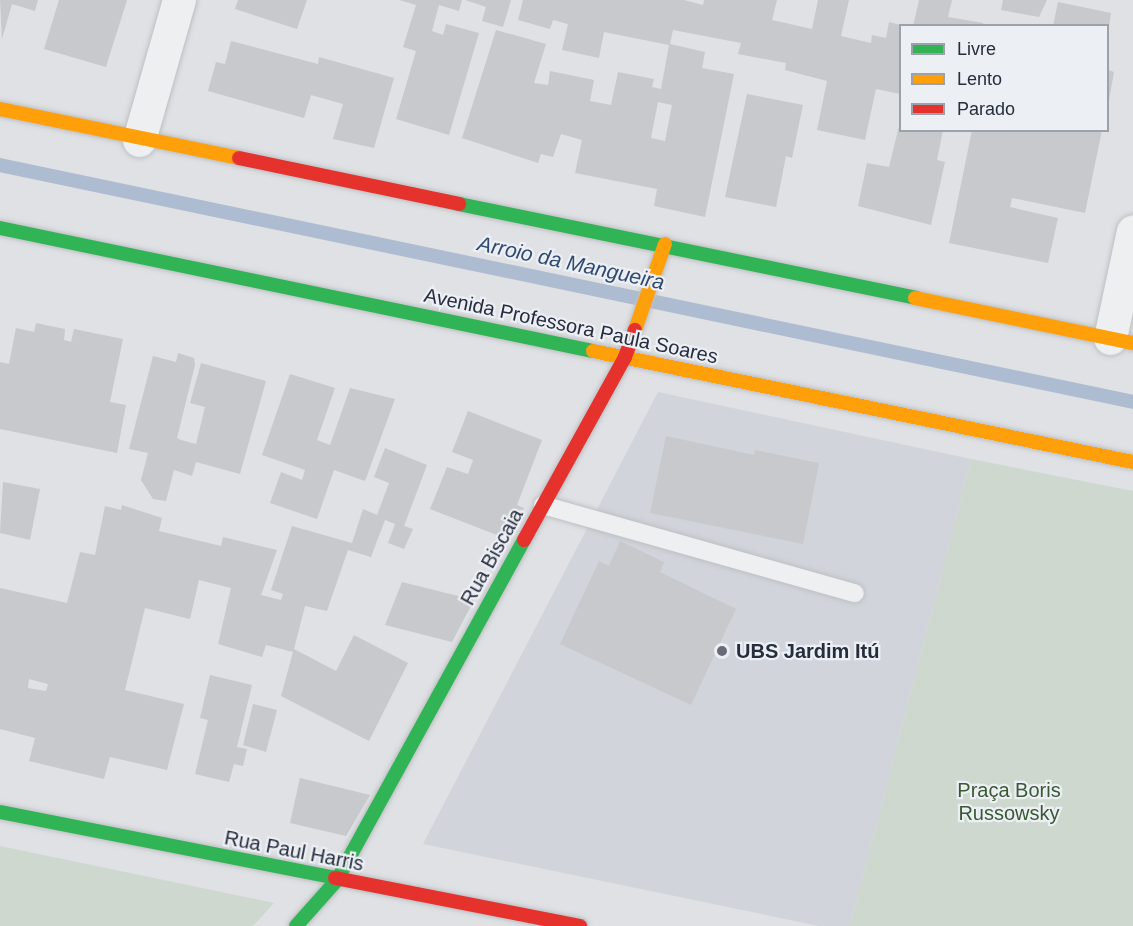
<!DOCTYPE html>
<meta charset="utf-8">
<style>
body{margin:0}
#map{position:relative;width:1133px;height:926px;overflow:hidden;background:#dfe1e4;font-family:Helvetica,sans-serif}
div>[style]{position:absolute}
.built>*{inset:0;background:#d1d4db}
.green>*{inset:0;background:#ced8cf}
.stream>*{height:14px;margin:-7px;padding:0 7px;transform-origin:7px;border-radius:7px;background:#adbcd0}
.building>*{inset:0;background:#c7c9cc}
.roads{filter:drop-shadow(0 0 2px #bdbfc2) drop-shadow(0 0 2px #bdbfc2)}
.lane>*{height:18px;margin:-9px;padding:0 9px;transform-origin:9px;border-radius:9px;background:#eeeff1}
.street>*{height:33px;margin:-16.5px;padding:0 16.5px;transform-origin:16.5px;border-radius:16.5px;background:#eeeff1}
.fast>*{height:14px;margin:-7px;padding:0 7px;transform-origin:7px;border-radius:7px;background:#30b455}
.slow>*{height:14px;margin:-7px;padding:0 7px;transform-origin:7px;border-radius:7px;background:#ff9f0a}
.jam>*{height:14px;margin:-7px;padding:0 7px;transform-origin:7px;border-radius:7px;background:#e5322d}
.dots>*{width:16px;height:16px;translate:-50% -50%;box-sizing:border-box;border:3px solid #eceff4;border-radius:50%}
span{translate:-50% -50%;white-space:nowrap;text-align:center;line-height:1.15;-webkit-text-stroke:4.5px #eceff4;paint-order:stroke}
.street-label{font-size:20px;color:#262d3d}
.poi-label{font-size:20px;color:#262d3d;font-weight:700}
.left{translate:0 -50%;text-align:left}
.park-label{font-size:20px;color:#395933}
.water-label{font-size:21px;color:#304a71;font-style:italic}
.legend{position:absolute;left:899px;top:24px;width:210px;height:108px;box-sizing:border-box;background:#eceff4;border:2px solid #9da1ab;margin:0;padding:8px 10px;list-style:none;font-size:18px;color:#262d3d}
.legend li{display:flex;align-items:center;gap:12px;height:30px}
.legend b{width:30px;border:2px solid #9da1ab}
</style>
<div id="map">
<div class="built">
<div style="clip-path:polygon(658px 392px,971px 459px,850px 926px,819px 926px,423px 844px)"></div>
</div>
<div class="green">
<div style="clip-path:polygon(971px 459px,1133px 491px,1133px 926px,850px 926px)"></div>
<div style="clip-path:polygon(0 846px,274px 903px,253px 926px,0 926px)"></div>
</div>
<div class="stream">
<div style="left:0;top:165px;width:1158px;rotate:11.81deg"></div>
</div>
<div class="building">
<div style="clip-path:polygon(0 0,38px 0,35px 11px,12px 4px,2px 39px)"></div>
<div style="clip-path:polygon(59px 0,127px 0,106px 67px,44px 49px)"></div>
<div style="clip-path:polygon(238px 0,307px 0,297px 29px,235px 9px)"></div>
<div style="clip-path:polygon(399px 0,462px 0,459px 11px,439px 5px,432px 31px,443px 35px,446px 24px,479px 33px,449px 135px,396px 119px,416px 51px,403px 47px,416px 5px)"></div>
<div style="clip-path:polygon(465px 0,511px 0,503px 27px,482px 21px,486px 7px)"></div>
<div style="clip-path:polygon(evenodd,523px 0,684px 0,703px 5px,704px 0,777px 0,772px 20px,812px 29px,818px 0,849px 0,841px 36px,871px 43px,872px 35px,886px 38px,889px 22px,900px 25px,900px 94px,876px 89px,865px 140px,817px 130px,827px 81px,785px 70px,786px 63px,738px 54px,741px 43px,673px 30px,670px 44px,705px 52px,702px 68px,734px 74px,705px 217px,654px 206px,657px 189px,575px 173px,582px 140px,561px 134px,553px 157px,541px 154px,538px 163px,462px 138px,496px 30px,546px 44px,534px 83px,548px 85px,550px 71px,594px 80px,590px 101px,611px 105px,618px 72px,654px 79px,652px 87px,661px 89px,669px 45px,604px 32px,599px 58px,562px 50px,568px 24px,553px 20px,550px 29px,518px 20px,523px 0,658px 102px,672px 105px,665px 141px,651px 138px,658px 102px)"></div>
<div style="clip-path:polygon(919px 0,952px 0,948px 17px,983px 23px,982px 26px,913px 26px)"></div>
<div style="clip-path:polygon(1003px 0,1047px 0,1039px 17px,1001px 10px)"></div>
<div style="clip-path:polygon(1058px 2px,1111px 13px,1109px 26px,1053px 26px)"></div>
<div style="clip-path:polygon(231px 41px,318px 64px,319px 57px,394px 78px,374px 148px,333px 139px,343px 104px,311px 95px,304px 118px,208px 91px,216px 62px,225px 64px)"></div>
<div style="clip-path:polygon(1108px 70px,1114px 72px,1109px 100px,1108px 99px)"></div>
<div style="clip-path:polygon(747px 94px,803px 105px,792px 158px,786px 156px,776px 207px,725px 197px)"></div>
<div style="clip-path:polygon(900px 122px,900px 130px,943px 130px,937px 160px,945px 162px,931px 225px,858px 206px,867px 163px,889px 167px)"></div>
<div style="clip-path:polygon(972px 130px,1102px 130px,1085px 213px,1012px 198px,1010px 207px,1058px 218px,1048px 263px,949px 243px)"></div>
<div style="clip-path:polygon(36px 323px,65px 329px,64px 340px,71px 342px,74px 329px,123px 339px,110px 402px,126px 405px,117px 453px,0 429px,0 362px,9px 364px,16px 328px,34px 332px)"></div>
<div style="clip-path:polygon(178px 353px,194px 358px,195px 365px,177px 438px,181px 440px,196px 444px,205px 407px,190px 403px,201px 363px,266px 381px,240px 474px,196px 462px,192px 476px,174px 470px,166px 501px,153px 499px,141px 480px,148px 453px,129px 449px,153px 356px,176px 362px)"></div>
<div style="clip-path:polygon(290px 374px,335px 388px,317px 440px,330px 445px,350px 388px,395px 399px,365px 481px,334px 470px,317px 519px,270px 503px,281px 472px,302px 480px,305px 470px,262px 455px)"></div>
<div style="clip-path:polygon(468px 411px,542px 440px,517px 505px,524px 508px,507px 539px,430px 509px,447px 467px,468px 474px,473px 460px,452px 452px)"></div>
<div style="clip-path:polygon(666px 436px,754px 455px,755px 450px,819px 463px,803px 544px,650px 513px)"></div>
<div style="clip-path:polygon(evenodd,385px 448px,427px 465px,404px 526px,413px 529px,404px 549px,388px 543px,395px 524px,385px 520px,371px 557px,348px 550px,327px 611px,305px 606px,294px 649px,336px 671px,354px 635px,408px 663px,369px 741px,281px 696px,293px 652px,266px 645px,262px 657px,218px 644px,231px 588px,199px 580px,190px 619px,145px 608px,125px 690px,184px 704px,167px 770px,110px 757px,104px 779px,29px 761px,35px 738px,0 729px,0 588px,67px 603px,80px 552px,95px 555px,105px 506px,121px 510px,122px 505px,162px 518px,159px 531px,221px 546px,223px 537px,277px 550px,261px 595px,281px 600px,283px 594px,271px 590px,292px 526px,352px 543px,363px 509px,377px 515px,389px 483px,374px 477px,385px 448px,29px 679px,48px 684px,46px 691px,28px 688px,29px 679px)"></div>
<div style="clip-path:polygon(3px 482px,40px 489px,30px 540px,0 533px)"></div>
<div style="clip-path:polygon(620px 541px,664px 562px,660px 572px,736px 609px,691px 705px,560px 644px,599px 561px,609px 566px)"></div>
<div style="clip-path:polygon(402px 582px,474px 600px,452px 642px,385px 625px)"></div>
<div style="clip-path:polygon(210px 675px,252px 685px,237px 747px,247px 749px,243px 766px,234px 764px,229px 782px,195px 774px,208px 720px,200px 718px)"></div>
<div style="clip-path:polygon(253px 704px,277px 710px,266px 752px,243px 745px)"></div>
<div style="clip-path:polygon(300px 778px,370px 795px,346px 836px,290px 823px)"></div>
</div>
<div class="roads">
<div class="lane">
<div style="left:543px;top:505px;width:324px;rotate:15.8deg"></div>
</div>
<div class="street">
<div style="left:139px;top:140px;width:146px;rotate:-74.1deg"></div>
<div style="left:1110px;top:338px;width:109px;rotate:-77.9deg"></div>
</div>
<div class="fast">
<div style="left:459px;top:204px;width:466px;rotate:11.6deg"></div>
<div style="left:0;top:228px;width:606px;rotate:11.72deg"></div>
<div style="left:0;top:812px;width:341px;rotate:11.1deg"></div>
<div style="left:296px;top:926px;width:62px;rotate:-48.3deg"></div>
<div style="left:337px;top:880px;width:388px;rotate:-61.2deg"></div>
</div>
<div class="slow">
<div style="left:0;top:109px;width:244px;rotate:11.6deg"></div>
<div style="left:915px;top:298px;width:223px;rotate:11.7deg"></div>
<div style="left:635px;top:330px;width:91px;rotate:-70.8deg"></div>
<div style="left:593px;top:351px;width:551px;rotate:11.62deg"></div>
</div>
<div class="jam">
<div style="left:239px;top:158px;width:225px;rotate:11.8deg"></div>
<div style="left:524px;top:540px;width:209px;rotate:-61.1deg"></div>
<div style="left:625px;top:357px;width:29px;rotate:-70deg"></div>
<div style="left:335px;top:878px;width:250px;rotate:11.1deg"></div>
</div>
</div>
<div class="dots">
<div style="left:722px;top:651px;background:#676c77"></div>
</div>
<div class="street-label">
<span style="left:571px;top:326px;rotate:12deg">Avenida Professora Paula Soares</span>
<span style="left:492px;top:557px;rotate:-61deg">Rua Biscaia</span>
<span style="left:294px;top:851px;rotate:11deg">Rua Paul Harris</span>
</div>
<div class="poi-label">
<span class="left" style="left:736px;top:651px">UBS Jardim Itú</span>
</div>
<div class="park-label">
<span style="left:1009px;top:802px">Praça Boris<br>Russowsky</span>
</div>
<div class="water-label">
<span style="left:571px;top:263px;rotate:12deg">Arroio da Mangueira</span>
</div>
<ul class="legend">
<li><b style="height:8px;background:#30b455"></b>Livre</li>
<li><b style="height:8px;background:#ff9f0a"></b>Lento</li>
<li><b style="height:8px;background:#e5322d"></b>Parado</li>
</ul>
</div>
